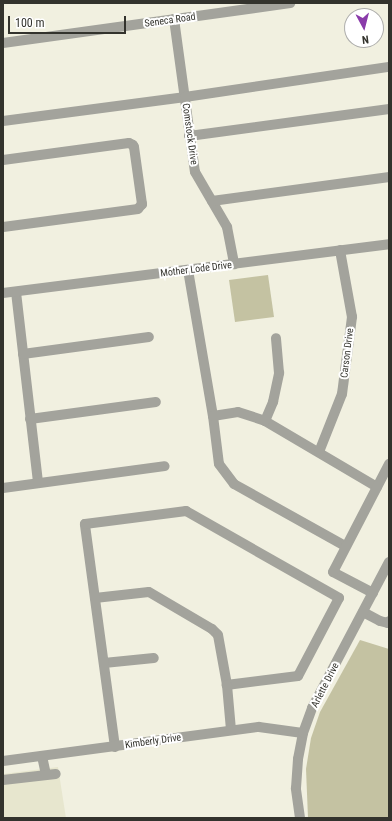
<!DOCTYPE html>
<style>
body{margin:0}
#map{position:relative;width:392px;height:821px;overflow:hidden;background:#f1f0e0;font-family:"Roboto Condensed",sans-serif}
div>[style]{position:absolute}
.built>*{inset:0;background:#e7e6ce}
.green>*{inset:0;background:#c4c2a2}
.minor>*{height:10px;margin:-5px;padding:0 5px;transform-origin:5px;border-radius:5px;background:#a3a39c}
span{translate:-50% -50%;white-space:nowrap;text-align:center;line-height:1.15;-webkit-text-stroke:4px #fff;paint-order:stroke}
.street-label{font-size:10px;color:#33332d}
.frame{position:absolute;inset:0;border:4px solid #33332d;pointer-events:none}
.north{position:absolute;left:344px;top:8px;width:40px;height:40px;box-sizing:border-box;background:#fff;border:1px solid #adadab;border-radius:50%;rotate:173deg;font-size:11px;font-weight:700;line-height:16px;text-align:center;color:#33332d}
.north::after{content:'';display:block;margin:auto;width:14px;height:18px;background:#8a3baa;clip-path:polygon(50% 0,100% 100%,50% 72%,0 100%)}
.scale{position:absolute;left:8px;top:16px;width:118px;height:18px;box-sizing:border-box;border:2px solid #33332d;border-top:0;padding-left:5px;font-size:12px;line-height:14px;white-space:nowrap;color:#33332d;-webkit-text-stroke:3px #fff;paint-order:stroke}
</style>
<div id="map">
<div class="built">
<div style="clip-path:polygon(58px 767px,66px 818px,3px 818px,3px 774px)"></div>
</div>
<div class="green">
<div style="clip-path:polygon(268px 275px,274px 317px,235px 322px,229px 280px)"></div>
<div style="clip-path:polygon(360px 640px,389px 649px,389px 818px,308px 818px,306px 769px,311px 738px,320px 712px)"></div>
</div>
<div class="minor">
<div style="left:174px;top:19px;width:154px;rotate:82.2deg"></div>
<div style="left:195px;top:172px;width:64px;rotate:59.8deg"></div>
<div style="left:227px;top:227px;width:38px;rotate:79deg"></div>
<div style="left:3px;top:43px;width:290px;rotate:-7.9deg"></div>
<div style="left:3px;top:121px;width:184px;rotate:-7.5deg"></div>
<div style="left:185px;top:97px;width:206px;rotate:-8.4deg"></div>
<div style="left:189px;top:136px;width:202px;rotate:-7.7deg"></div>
<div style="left:3px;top:160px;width:127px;rotate:-7.7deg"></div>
<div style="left:129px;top:143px;width:4px;rotate:27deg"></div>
<div style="left:133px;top:145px;width:2px;rotate:63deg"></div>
<div style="left:134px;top:147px;width:58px;rotate:82deg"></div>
<div style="left:142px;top:204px;width:6px;rotate:129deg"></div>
<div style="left:138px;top:209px;width:136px;rotate:172.4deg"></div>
<div style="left:212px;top:201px;width:179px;rotate:-7.7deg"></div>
<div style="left:188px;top:270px;width:148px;rotate:80.3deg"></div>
<div style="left:213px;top:416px;width:48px;rotate:82.9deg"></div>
<div style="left:219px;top:464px;width:25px;rotate:53deg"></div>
<div style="left:234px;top:484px;width:127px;rotate:29.2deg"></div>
<div style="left:16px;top:292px;width:192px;rotate:83.4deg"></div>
<div style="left:3px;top:293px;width:389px;rotate:-7.2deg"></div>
<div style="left:23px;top:354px;width:127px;rotate:-7.7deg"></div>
<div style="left:213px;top:416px;width:25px;rotate:-9deg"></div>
<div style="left:238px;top:412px;width:28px;rotate:18deg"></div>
<div style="left:265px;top:421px;width:130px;rotate:30.5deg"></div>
<div style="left:30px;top:419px;width:127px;rotate:-7.7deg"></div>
<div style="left:265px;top:421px;width:21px;rotate:-67deg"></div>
<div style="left:273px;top:402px;width:30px;rotate:-78deg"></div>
<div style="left:279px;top:373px;width:35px;rotate:-95deg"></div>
<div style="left:319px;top:452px;width:62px;rotate:-68.4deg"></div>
<div style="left:342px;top:394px;width:78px;rotate:-82.6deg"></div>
<div style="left:352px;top:317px;width:68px;rotate:-100.2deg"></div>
<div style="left:3px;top:488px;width:163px;rotate:-7.7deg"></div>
<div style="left:373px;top:593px;width:45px;rotate:-152.3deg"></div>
<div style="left:333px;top:572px;width:122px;rotate:-62.6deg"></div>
<div style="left:95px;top:598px;width:54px;rotate:-6.3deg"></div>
<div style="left:149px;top:592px;width:73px;rotate:30.4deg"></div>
<div style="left:212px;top:629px;width:8px;rotate:45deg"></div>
<div style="left:218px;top:635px;width:51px;rotate:79.8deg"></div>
<div style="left:363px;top:612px;width:19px;rotate:28deg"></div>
<div style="left:380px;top:621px;width:8px;rotate:14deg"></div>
<div style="left:388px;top:623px;width:2px;rotate:-63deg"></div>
<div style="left:104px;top:663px;width:50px;rotate:-5.7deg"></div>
<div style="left:115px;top:747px;width:225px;rotate:-97.7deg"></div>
<div style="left:85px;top:524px;width:102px;rotate:-7.3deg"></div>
<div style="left:186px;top:511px;width:176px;rotate:29.6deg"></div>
<div style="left:339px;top:598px;width:88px;rotate:117.7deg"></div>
<div style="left:298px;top:676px;width:72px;rotate:172.8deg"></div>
<div style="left:227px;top:685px;width:45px;rotate:84.9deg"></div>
<div style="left:42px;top:756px;width:19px;rotate:78deg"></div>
<div style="left:3px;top:761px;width:258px;rotate:-7.6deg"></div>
<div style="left:259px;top:727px;width:44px;rotate:7.8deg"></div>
<div style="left:3px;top:780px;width:53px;rotate:-6.5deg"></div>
<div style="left:300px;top:818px;width:30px;rotate:-98deg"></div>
<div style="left:296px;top:788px;width:29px;rotate:-86deg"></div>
<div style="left:298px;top:759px;width:26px;rotate:-79deg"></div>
<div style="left:303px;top:733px;width:27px;rotate:-70deg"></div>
<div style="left:312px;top:708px;width:165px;rotate:-62.2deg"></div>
</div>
<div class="street-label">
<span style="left:170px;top:20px;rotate:-8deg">Seneca Road</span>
<span style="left:190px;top:134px;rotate:82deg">Comstock Drive</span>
<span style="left:196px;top:269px;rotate:-7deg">Mother Lode Drive</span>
<span style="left:347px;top:353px;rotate:-83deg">Carson Drive</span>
<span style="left:325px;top:685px;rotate:-63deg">Arlette Drive</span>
<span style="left:153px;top:741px;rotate:-8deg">Kimberly Drive</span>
</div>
<div class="frame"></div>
<div class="north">N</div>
<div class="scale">100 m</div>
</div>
